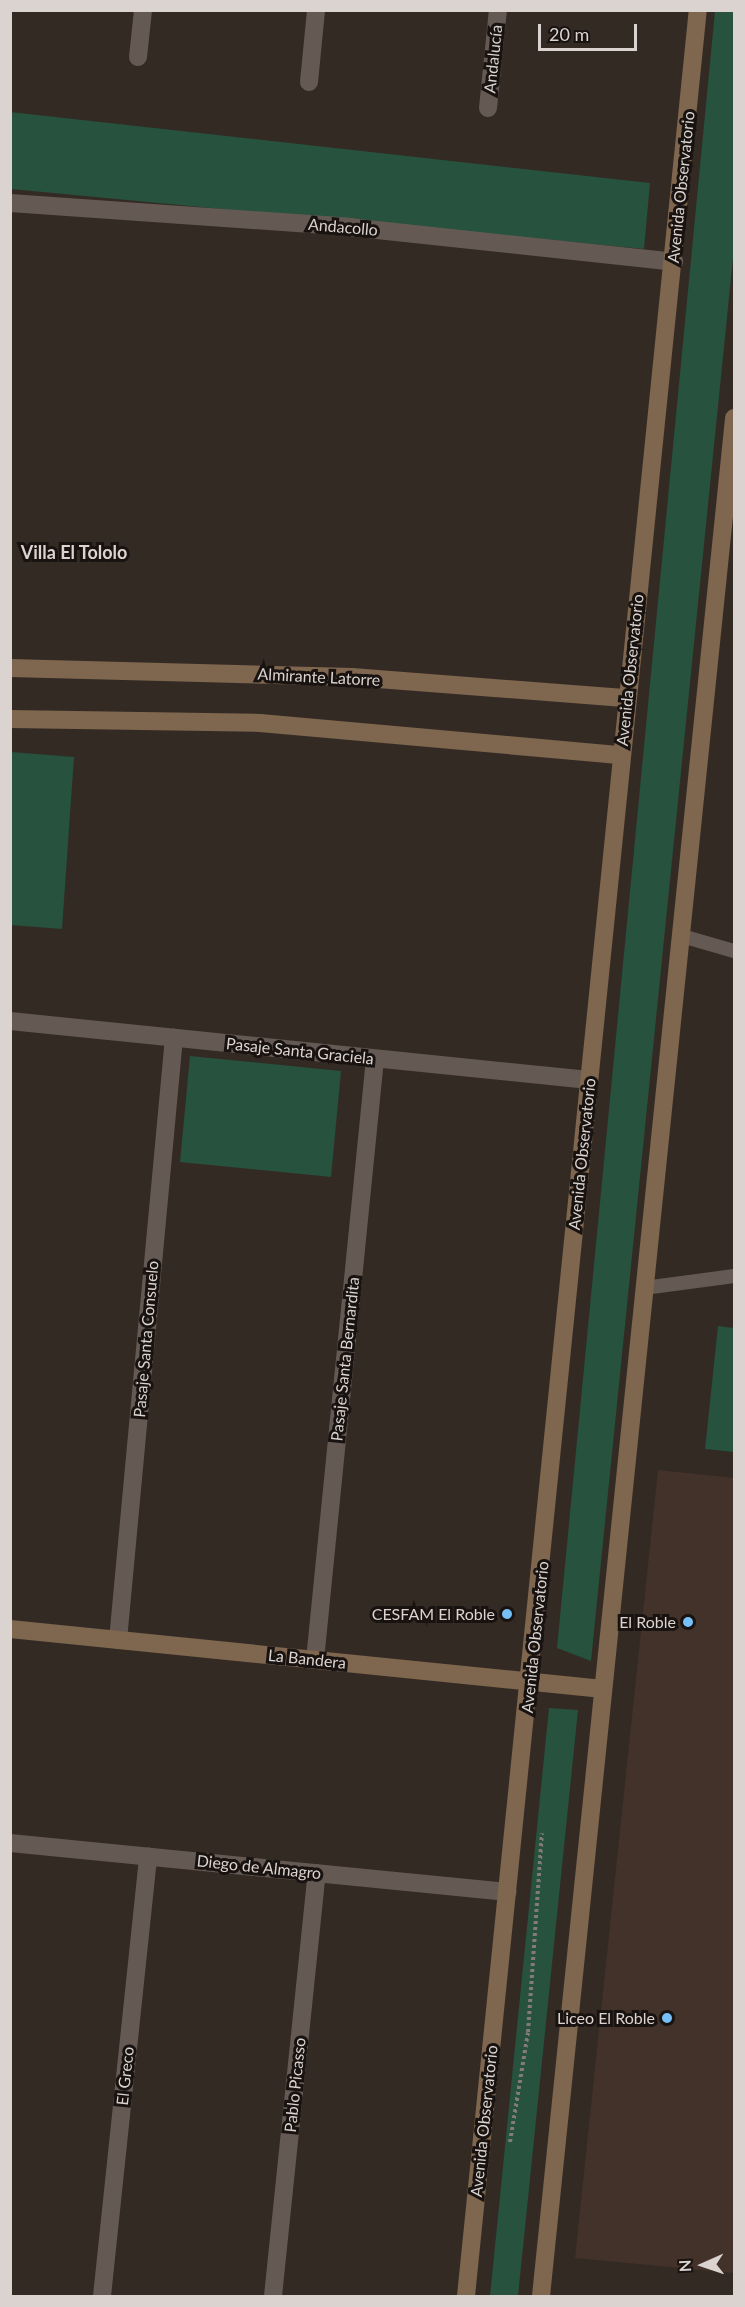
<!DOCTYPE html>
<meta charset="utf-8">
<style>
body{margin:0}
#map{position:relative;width:745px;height:2307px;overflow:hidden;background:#342a24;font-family:Lato,sans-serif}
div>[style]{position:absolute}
.built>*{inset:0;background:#423229}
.green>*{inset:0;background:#26523e}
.path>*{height:4px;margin-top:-2px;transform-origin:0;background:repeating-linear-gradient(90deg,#847b76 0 3px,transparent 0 6px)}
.lane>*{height:14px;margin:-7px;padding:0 7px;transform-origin:7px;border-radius:7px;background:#655953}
.street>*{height:18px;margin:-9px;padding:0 9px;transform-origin:9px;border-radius:9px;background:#655953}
.secondary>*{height:18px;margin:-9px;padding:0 9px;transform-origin:9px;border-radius:9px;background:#7f664e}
.dots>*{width:16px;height:16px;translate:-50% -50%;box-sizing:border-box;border:3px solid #181311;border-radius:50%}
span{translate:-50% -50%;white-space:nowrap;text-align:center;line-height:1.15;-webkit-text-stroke:6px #181311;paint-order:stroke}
.street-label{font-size:16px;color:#dad3cf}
.poi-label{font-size:16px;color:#dad3cf}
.right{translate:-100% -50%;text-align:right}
.neighbourhood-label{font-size:18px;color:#dad3cf;font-weight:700}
.frame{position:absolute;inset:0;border:12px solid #dad3cf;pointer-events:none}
.north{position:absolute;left:673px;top:2235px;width:60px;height:60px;-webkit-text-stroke:4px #181311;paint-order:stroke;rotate:267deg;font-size:16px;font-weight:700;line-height:24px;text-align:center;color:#dad3cf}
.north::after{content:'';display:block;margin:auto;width:21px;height:27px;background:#dad3cf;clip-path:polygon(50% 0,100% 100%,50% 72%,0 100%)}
.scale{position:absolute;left:538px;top:24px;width:99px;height:27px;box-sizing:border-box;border:3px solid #dad3cf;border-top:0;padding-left:8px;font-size:18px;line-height:21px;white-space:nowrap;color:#dad3cf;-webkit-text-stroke:4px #181311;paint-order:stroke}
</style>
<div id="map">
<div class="built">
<div style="clip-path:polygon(658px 1470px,734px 1478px,734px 2273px,575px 2258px)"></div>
</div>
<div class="green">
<div style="clip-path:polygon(715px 11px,734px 11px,734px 248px,591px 1661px,557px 1648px)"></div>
<div style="clip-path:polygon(10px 112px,650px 183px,644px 249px,11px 189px)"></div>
<div style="clip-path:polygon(11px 752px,74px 757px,62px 929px,11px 925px)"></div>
<div style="clip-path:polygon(190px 1056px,341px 1071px,331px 1177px,180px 1162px)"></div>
<div style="clip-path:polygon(718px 1326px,734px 1328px,734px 1452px,705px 1449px)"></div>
<div style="clip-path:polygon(549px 1708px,578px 1710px,518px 2296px,490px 2296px)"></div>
</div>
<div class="path">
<div style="left:510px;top:2142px;width:111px;rotate:-80.7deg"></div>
<div style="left:528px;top:2032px;width:199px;rotate:-86deg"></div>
</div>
<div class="lane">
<div style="left:682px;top:936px;width:54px;rotate:16.1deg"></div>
<div style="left:644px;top:1288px;width:91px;rotate:-7.6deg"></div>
</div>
<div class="street">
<div style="left:138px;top:57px;width:47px;rotate:-83.9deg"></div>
<div style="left:309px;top:82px;width:72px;rotate:-84.4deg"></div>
<div style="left:488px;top:108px;width:99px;rotate:-84.2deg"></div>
<div style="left:10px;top:203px;width:340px;rotate:4deg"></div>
<div style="left:349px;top:227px;width:327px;rotate:6.1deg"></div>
<div style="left:10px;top:1021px;width:582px;rotate:5.82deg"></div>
<div style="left:118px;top:1640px;width:605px;rotate:-84.69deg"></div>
<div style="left:315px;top:1660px;width:604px;rotate:-84.3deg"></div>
<div style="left:10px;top:1843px;width:500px;rotate:5.62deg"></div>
<div style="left:102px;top:2296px;width:442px;rotate:-84deg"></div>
<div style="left:273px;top:2296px;width:425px;rotate:-84.1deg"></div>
</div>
<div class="secondary">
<div style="left:10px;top:668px;width:342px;rotate:1.5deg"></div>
<div style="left:352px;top:677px;width:276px;rotate:4.4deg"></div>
<div style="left:10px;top:719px;width:250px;rotate:0.9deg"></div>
<div style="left:260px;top:723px;width:362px;rotate:5.1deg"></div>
<div style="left:10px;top:1629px;width:596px;rotate:5.78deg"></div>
<div style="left:466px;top:2296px;width:2298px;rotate:-84.21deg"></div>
<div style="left:541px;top:2296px;width:1888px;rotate:-84.13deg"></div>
</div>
<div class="dots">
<div style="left:507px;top:1614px;background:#76c0f7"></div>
<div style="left:688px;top:1622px;background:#76c0f7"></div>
<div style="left:667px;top:2018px;background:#76c0f7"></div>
</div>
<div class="street-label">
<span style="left:493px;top:59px;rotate:-84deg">Andalucía</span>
<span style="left:681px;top:187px;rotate:-84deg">Avenida Observatorio</span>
<span style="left:343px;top:227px;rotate:5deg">Andacollo</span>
<span style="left:630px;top:670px;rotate:-84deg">Avenida Observatorio</span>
<span style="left:319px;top:677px;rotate:3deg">Almirante Latorre</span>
<span style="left:300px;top:1051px;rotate:6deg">Pasaje Santa Graciela</span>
<span style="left:582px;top:1154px;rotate:-84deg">Avenida Observatorio</span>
<span style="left:146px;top:1339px;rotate:-85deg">Pasaje Santa Consuelo</span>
<span style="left:345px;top:1359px;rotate:-84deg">Pasaje Santa Bernardita</span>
<span style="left:535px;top:1637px;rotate:-84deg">Avenida Observatorio</span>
<span style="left:307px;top:1659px;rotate:6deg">La Bandera</span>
<span style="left:259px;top:1867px;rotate:6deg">Diego de Almagro</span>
<span style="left:125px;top:2076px;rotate:-84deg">El Greco</span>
<span style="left:295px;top:2085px;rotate:-84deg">Pablo Picasso</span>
<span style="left:484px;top:2121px;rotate:-84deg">Avenida Observatorio</span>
</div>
<div class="poi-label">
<span class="right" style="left:495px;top:1614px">CESFAM El Roble</span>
<span class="right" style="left:676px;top:1622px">El Roble</span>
<span class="right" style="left:655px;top:2018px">Liceo El Roble</span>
</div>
<div class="neighbourhood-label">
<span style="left:74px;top:552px">Villa El Tololo</span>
</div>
<div class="frame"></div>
<div class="north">N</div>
<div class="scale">20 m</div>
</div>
